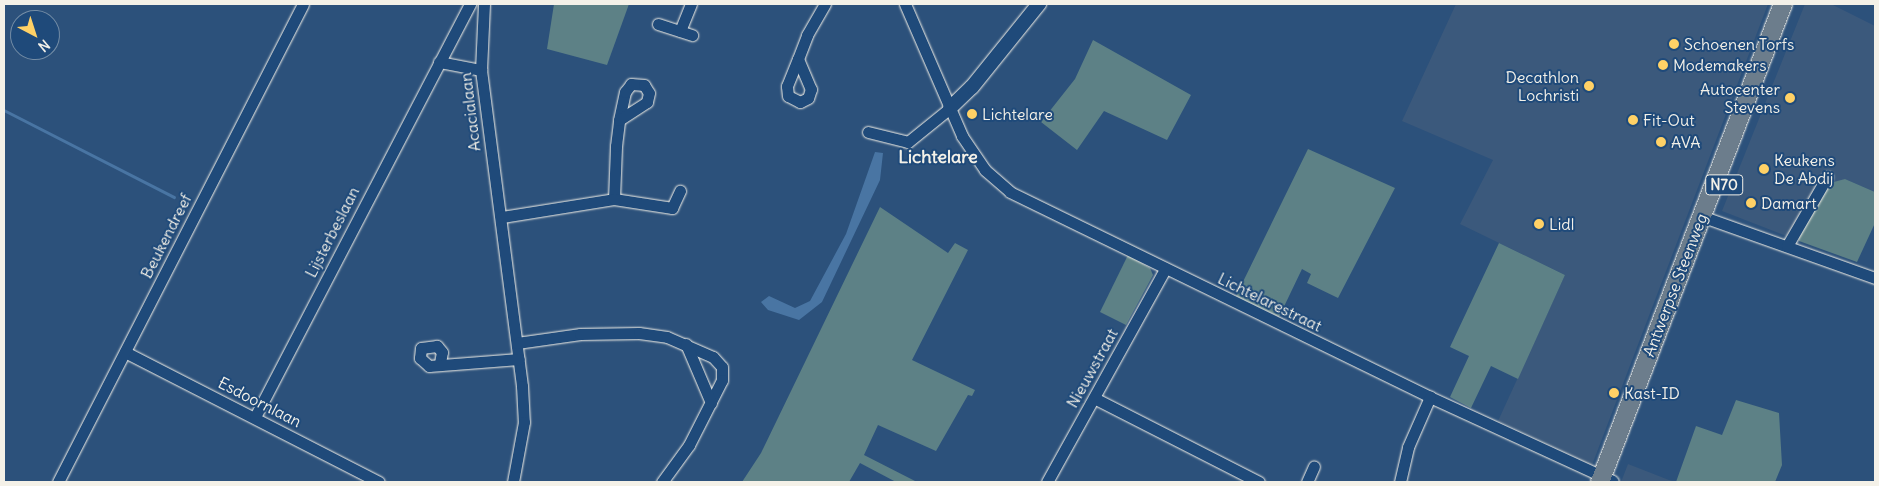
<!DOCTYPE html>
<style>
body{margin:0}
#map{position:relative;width:1879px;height:486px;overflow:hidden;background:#2c517b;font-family:Delius,sans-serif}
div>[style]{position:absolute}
.built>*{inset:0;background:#3b597c}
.green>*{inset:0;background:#5d8186}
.water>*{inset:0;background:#4975a3}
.stream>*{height:2.5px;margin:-1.25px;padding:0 1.25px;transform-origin:1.25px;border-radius:1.25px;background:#4975a3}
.roads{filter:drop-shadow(0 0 1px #f4f1e8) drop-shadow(0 0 1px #f4f1e8)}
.minor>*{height:11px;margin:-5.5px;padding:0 5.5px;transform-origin:5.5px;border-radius:5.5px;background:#1f4a7a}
.tertiary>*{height:14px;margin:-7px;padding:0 7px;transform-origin:7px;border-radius:7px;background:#1f4a7a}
.primary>*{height:18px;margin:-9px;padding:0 9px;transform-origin:9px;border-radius:9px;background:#6c7d8c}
.dots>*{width:14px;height:14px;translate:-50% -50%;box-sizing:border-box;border:2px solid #1f4a7a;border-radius:50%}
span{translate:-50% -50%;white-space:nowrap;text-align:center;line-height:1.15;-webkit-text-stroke:4px #1f4a7a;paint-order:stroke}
.shield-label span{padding:1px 4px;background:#1f4a7a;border:1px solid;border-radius:4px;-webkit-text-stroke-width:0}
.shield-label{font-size:15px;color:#f4f1e8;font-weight:700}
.poi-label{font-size:16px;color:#f4f1e8}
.left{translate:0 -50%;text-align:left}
.right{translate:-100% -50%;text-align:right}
.street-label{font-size:16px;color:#f4f1e8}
.neighbourhood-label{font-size:18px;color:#f4f1e8;font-weight:700}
.frame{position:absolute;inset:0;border:5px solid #f4f1e8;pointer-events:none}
.north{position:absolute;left:10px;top:10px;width:50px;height:50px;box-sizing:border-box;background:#1f4a7a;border:1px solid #748da6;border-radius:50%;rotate:140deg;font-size:14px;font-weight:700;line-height:20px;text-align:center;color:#f4f1e8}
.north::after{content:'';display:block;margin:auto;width:18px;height:22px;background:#ffd166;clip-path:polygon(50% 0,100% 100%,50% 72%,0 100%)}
</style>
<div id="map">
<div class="built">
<div style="clip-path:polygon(1456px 4px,1768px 4px,1592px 465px,1498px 421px,1565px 275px,1460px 224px,1493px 160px,1402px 121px)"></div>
<div style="clip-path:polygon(1805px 4px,1831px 4px,1875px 26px,1875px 192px,1845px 179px,1799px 234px,1799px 241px,1722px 211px)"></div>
<div style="clip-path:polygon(1628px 464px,1669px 480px,1676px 482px,1621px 482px)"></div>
</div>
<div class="green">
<div style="clip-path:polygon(554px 4px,629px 4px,607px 65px,547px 49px)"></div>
<div style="clip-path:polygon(1093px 40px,1191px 95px,1167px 140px,1104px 111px,1077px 150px,1041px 122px,1075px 79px)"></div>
<div style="clip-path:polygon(1308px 149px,1395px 188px,1338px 298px,1307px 283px,1311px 274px,1302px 269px,1279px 317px,1236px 296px)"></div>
<div style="clip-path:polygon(1845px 179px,1875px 192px,1875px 223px,1857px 262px,1799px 241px,1799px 234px,1830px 183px)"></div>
<div style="clip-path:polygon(880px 207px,948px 253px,955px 243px,968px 250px,912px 360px,975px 390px,972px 396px,968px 395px,936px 451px,878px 425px,864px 455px,917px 482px,896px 482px,860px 463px,849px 482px,742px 482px,761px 453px)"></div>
<div style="clip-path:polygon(1499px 243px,1565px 275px,1518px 379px,1491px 366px,1471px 408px,1450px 397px,1469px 356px,1450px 347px)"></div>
<div style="clip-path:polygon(1128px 255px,1150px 268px,1153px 275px,1126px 325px,1100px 312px)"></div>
<div style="clip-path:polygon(1736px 400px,1779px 413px,1782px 465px,1775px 482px,1676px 482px,1696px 426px,1722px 435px)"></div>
</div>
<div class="water">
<div style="clip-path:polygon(875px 152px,883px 153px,880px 180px,822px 302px,799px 320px,768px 310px,761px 302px,769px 296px,795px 308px,810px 301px,846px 234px)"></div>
</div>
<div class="stream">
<div style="left:4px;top:110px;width:191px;rotate:27.1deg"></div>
</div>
<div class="roads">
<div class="minor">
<div style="left:484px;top:4px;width:66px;rotate:92.6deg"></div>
<div style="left:481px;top:70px;width:319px;rotate:82.6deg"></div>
<div style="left:522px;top:386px;width:36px;rotate:87deg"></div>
<div style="left:524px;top:422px;width:61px;rotate:100.4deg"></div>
<div style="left:905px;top:4px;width:144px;rotate:66.6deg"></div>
<div style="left:962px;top:136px;width:41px;rotate:55.9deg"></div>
<div style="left:985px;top:170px;width:33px;rotate:41deg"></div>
<div style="left:1010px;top:192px;width:467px;rotate:26deg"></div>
<div style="left:1430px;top:397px;width:201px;rotate:24.7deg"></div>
<div style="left:658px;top:24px;width:36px;rotate:18deg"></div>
<div style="left:680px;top:31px;width:29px;rotate:-68deg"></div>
<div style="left:798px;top:59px;width:33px;rotate:67deg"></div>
<div style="left:811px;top:89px;width:9px;rotate:108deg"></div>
<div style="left:808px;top:98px;width:9px;rotate:153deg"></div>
<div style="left:800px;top:102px;width:13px;rotate:-153deg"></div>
<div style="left:788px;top:96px;width:10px;rotate:-96deg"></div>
<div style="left:787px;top:86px;width:29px;rotate:-68deg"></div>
<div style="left:798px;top:59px;width:26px;rotate:-69deg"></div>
<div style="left:807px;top:35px;width:36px;rotate:-60deg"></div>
<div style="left:439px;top:62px;width:43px;rotate:10.8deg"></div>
<div style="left:868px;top:132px;width:41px;rotate:14deg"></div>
<div style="left:908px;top:142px;width:54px;rotate:-39deg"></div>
<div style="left:614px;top:199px;width:53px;rotate:-87.8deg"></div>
<div style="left:616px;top:146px;width:26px;rotate:-83deg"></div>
<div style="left:619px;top:120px;width:29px;rotate:-78deg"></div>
<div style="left:625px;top:92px;width:10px;rotate:-53deg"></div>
<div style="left:631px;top:84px;width:13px;rotate:4deg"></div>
<div style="left:644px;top:85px;width:9px;rotate:58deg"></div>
<div style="left:649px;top:93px;width:9px;rotate:103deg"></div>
<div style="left:647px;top:102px;width:33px;rotate:147deg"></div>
<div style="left:1701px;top:216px;width:185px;rotate:19.6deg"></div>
<div style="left:502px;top:217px;width:113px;rotate:-9.1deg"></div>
<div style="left:614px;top:199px;width:59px;rotate:8.8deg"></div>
<div style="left:672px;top:208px;width:19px;rotate:-65deg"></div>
<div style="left:1787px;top:246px;width:80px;rotate:-59.9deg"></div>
<div style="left:517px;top:343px;width:64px;rotate:-8.1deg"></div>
<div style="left:580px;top:334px;width:59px;rotate:-1deg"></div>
<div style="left:639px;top:333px;width:28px;rotate:8deg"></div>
<div style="left:667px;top:337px;width:50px;rotate:23.5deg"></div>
<div style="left:713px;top:357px;width:13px;rotate:48deg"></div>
<div style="left:722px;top:367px;width:13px;rotate:90deg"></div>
<div style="left:722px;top:380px;width:73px;rotate:116.9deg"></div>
<div style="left:689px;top:445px;width:46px;rotate:126.1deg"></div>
<div style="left:686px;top:344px;width:64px;rotate:67deg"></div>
<div style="left:125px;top:352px;width:285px;rotate:27.1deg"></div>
<div style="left:440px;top:363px;width:11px;rotate:-80deg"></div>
<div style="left:442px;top:352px;width:8px;rotate:-130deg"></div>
<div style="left:437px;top:346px;width:16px;rotate:173deg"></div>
<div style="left:421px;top:348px;width:10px;rotate:96deg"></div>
<div style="left:420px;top:358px;width:12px;rotate:42deg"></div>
<div style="left:429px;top:366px;width:90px;rotate:-4.4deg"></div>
<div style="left:1094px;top:398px;width:185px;rotate:27deg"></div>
<div style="left:255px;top:417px;width:466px;rotate:-62.5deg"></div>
<div style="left:58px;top:482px;width:537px;rotate:-62.86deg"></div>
<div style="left:1047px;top:482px;width:244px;rotate:-61deg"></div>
<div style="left:1307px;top:482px;width:17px;rotate:-66deg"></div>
<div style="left:1400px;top:482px;width:36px;rotate:-77deg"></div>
<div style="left:1408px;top:447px;width:55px;rotate:-66.3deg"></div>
</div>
<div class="tertiary">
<div style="left:950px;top:108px;width:30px;rotate:-44deg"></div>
<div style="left:972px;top:87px;width:107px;rotate:-51.1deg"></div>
</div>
<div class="primary">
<div style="left:1600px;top:482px;width:512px;rotate:-69.05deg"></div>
</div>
</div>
<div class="dots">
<div style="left:1674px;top:44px;background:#ffd166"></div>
<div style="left:1663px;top:65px;background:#ffd166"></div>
<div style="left:1589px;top:86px;background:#ffd166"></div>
<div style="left:1790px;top:98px;background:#ffd166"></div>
<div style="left:972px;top:114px;background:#ffd166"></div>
<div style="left:1633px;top:120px;background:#ffd166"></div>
<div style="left:1661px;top:142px;background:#ffd166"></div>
<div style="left:1764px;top:169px;background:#ffd166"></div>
<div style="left:1751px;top:203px;background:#ffd166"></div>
<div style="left:1539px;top:224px;background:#ffd166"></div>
<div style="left:1614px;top:393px;background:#ffd166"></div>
</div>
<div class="shield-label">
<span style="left:1724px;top:185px">N70</span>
</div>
<div class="poi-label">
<span class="left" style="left:1684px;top:44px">Schoenen Torfs</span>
<span class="left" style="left:1673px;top:65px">Modemakers</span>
<span class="right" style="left:1579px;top:86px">Decathlon<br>Lochristi</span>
<span class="right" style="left:1780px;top:98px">Autocenter<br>Stevens</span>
<span class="left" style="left:982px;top:114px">Lichtelare</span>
<span class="left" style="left:1643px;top:120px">Fit-Out</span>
<span class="left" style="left:1671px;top:142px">AVA</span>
<span class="left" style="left:1774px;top:169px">Keukens<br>De Abdij</span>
<span class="left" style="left:1761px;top:203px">Damart</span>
<span class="left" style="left:1549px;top:224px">Lidl</span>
<span class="left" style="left:1624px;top:393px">Kast-ID</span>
</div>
<div class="street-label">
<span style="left:470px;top:112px;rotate:-97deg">Acacialaan</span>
<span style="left:332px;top:232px;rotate:-63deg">Lijsterbeslaan</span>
<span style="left:166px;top:236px;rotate:-63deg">Beukendreef</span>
<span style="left:1675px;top:285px;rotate:-69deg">Antwerpse Steenweg</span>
<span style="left:1270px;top:302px;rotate:26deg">Lichtelarestraat</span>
<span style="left:1092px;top:368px;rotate:-61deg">Nieuwstraat</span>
<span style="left:260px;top:402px;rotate:27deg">Esdoornlaan</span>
</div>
<div class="neighbourhood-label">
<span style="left:938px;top:157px">Lichtelare</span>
</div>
<div class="frame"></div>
<div class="north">N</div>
</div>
